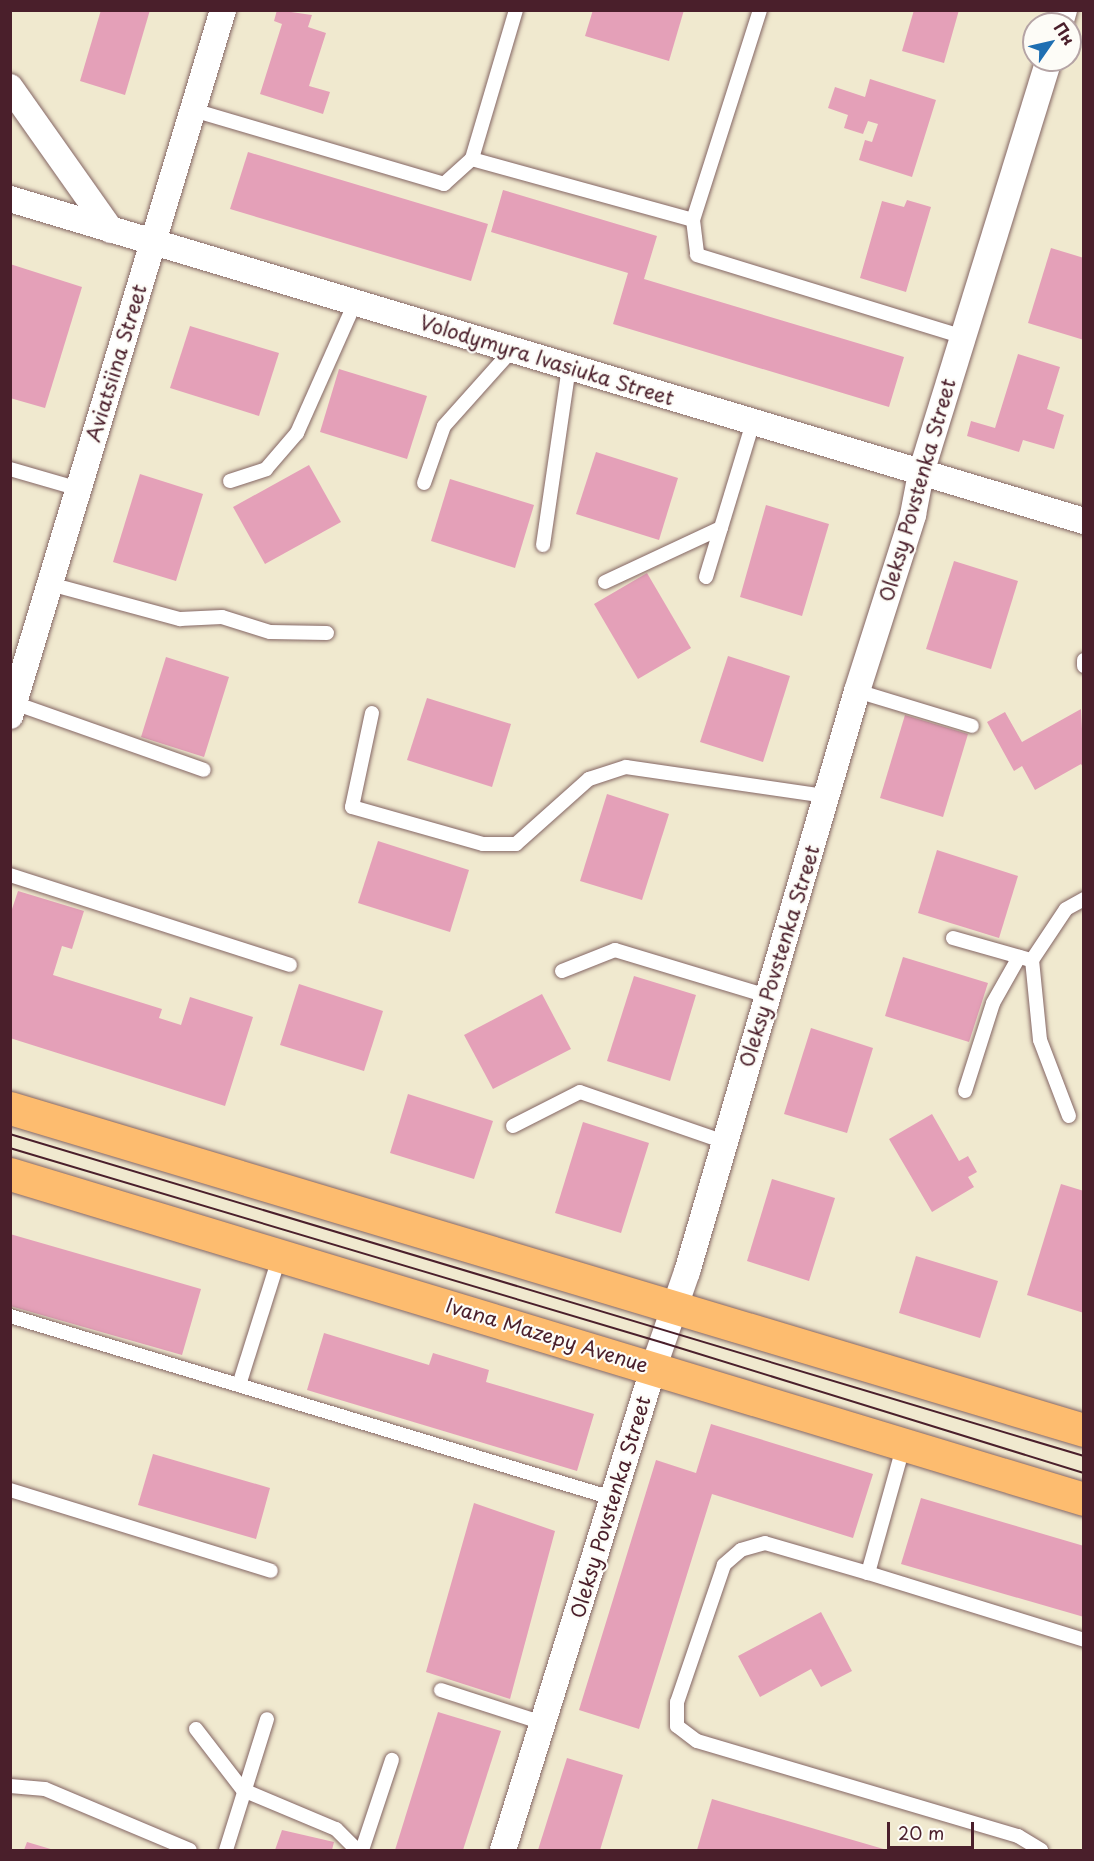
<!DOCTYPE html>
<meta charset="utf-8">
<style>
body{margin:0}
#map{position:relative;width:1094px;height:1861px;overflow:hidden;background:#f0e9cf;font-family:"Playpen Sans",sans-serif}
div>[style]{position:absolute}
.building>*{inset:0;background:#e4a0b8}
.roads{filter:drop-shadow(0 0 2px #846664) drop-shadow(0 0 2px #846664)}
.lane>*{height:14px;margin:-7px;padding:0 7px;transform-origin:7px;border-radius:7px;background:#fff}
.street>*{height:26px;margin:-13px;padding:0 13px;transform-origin:13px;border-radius:13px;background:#fff}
.highway>*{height:33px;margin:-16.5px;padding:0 16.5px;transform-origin:16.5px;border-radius:16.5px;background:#fdbc6f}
.tram>*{height:1.5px;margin:-0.75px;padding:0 0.75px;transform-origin:0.75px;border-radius:0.75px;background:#4a1f2b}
span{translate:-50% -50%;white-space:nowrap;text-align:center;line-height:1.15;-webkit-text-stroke:4.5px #fdfcf7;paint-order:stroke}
.street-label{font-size:20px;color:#4a1f2b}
.frame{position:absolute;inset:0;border:12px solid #4a1f2b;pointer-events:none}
.north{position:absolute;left:1022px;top:12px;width:60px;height:60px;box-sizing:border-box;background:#fdfcf7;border:2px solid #b5a4a5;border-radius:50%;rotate:56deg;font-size:16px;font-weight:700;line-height:24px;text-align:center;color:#4a1f2b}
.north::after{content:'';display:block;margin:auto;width:21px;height:27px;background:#1f6fb2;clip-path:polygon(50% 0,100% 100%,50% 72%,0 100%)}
.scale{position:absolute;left:887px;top:1822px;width:87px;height:27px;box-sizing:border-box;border:3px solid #4a1f2b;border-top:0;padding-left:8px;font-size:18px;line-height:21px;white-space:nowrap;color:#4a1f2b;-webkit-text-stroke:4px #fdfcf7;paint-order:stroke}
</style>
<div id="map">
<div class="building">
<div style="clip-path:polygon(101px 10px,150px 10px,125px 95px,80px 81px)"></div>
<div style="clip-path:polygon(277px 10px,312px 15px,308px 27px,326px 33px,309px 86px,330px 92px,323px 114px,260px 94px,282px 24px,274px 21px)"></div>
<div style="clip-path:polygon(593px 10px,684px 10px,669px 61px,585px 36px)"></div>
<div style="clip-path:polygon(914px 10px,959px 10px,944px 63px,902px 51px)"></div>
<div style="clip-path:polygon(870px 79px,936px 100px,912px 177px,859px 160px,865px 140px,872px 142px,878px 124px,868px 121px,863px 134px,844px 128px,848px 115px,828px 108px,835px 87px,865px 97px)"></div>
<div style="clip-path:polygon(248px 152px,488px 224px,471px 281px,230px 209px)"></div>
<div style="clip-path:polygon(503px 190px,657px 236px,644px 279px,904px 357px,889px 407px,613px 324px,628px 273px,491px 232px)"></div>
<div style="clip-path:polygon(907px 200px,931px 207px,906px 292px,860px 278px,882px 201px,904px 207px)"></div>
<div style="clip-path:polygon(1051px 248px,1084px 258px,1084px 340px,1028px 323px)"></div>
<div style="clip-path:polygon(10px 264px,82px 287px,45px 408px,10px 398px)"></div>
<div style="clip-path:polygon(190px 326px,279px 353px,259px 416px,170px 388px)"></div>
<div style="clip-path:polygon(1018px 354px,1060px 367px,1047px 409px,1064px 415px,1054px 449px,1023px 440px,1019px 452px,967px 436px,971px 421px,995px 428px)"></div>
<div style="clip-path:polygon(339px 369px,427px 396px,407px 459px,320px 432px)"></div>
<div style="clip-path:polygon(596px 452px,678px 478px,659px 540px,576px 514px)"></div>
<div style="clip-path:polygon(309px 465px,341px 522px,265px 564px,233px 507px)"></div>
<div style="clip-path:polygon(140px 474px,203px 494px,176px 581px,113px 562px)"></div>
<div style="clip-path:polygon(450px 479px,534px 505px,515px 568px,431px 541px)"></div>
<div style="clip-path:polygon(766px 505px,829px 524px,802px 616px,740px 597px)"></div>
<div style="clip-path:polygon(954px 561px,1018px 581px,991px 669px,926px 649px)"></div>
<div style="clip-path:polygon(647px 573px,691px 648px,638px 679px,594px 604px)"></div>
<div style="clip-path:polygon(728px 656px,790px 676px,763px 762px,700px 742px)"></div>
<div style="clip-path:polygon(166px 657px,229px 677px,204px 757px,141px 737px)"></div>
<div style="clip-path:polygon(427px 698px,511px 724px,492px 787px,407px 760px)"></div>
<div style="clip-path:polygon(1081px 709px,1084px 769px,1081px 764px,1035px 790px,1022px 766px,1014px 771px,987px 722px,1005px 712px,1022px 742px)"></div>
<div style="clip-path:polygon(905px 715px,968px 734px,943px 817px,880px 798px)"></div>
<div style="clip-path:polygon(607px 794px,669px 814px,642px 900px,580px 881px)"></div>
<div style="clip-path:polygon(378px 841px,469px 870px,450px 932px,358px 903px)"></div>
<div style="clip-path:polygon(937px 850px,1018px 876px,999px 938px,918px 913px)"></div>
<div style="clip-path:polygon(18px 891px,84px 911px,72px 949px,62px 946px,53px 975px,162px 1009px,159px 1018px,181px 1025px,190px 997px,253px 1017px,225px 1106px,10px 1038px,10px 915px)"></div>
<div style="clip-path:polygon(903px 957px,988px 983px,969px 1042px,885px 1016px)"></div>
<div style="clip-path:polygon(634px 976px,696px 995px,670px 1081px,607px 1061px)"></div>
<div style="clip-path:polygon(299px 984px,383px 1011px,364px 1071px,280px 1045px)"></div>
<div style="clip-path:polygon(542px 994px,571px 1049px,493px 1089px,464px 1035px)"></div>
<div style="clip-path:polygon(811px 1028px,873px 1048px,847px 1133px,784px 1114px)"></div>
<div style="clip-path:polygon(408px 1094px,493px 1121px,474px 1179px,390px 1153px)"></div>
<div style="clip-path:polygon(932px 1114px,959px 1161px,968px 1156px,977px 1172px,968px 1177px,974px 1187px,932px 1212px,889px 1139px)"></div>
<div style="clip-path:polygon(583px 1122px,649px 1143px,621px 1233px,555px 1213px)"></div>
<div style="clip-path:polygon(772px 1179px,835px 1198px,809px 1281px,747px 1261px)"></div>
<div style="clip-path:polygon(1061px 1184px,1084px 1191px,1084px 1313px,1027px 1295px)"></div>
<div style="clip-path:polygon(10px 1234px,201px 1289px,182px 1355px,10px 1306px)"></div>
<div style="clip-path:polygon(916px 1256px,998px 1281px,980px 1338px,899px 1313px)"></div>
<div style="clip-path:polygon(324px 1333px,429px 1365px,433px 1353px,489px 1370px,486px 1382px,594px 1414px,577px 1471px,307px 1390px)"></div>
<div style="clip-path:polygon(711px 1424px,873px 1474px,853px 1538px,712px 1494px,639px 1729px,579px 1710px,656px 1460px,696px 1473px)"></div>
<div style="clip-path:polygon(153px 1454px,270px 1488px,256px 1539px,138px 1505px)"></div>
<div style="clip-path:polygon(921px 1498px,1084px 1546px,1084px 1617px,901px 1564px)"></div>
<div style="clip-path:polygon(474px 1503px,555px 1531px,510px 1699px,426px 1672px)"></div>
<div style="clip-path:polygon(821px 1612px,852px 1671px,821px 1687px,811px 1669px,760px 1697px,738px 1656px)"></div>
<div style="clip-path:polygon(438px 1712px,501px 1731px,463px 1850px,395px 1850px)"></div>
<div style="clip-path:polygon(567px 1758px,623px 1775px,600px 1850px,538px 1850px)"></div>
<div style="clip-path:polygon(712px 1799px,887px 1850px,697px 1850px)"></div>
<div style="clip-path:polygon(282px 1830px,334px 1842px,332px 1850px,275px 1850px)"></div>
<div style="clip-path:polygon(27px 1842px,54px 1850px,24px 1850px)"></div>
</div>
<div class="roads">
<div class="lane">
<div style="left:516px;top:10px;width:155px;rotate:106.5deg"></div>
<div style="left:472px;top:159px;width:229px;rotate:15.4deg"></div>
<div style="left:760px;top:10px;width:220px;rotate:107.7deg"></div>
<div style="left:693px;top:220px;width:35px;rotate:83deg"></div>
<div style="left:697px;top:255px;width:278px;rotate:17.1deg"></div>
<div style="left:193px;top:110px;width:262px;rotate:16.4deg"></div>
<div style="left:444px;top:184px;width:38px;rotate:-42deg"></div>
<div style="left:10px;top:469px;width:72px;rotate:16.2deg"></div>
<div style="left:230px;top:481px;width:38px;rotate:-18deg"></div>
<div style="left:266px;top:469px;width:48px;rotate:-49.3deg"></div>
<div style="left:297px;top:433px;width:142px;rotate:-66deg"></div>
<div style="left:424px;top:483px;width:60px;rotate:-70.7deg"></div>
<div style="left:444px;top:426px;width:102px;rotate:-48.2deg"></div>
<div style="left:543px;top:545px;width:180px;rotate:-81.7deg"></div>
<div style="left:706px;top:577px;width:162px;rotate:-73.1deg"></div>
<div style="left:605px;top:582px;width:128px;rotate:-25deg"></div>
<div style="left:50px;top:584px;width:135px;rotate:15.1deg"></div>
<div style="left:180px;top:619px;width:42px;rotate:-2.7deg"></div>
<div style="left:222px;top:617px;width:50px;rotate:17.4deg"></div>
<div style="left:270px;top:632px;width:57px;rotate:1deg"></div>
<div style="left:1084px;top:660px;width:6px;rotate:90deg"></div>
<div style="left:857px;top:691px;width:120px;rotate:16.9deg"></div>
<div style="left:14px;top:703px;width:201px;rotate:19.4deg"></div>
<div style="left:372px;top:713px;width:96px;rotate:102deg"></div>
<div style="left:352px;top:807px;width:136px;rotate:15.8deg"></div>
<div style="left:483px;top:844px;width:33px"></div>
<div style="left:516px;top:844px;width:98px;rotate:-41.7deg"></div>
<div style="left:589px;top:779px;width:39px;rotate:-18deg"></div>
<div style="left:626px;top:767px;width:202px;rotate:8.3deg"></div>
<div style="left:10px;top:875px;width:294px;rotate:17.8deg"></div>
<div style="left:953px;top:938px;width:77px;rotate:15.8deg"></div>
<div style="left:562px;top:971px;width:57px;rotate:-21.6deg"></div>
<div style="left:615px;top:950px;width:159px;rotate:16.8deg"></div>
<div style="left:965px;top:1091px;width:92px;rotate:-72.3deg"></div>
<div style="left:993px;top:1003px;width:53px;rotate:-60.5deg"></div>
<div style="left:1069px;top:1116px;width:81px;rotate:-110.9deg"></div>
<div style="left:1040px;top:1040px;width:80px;rotate:-95.7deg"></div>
<div style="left:1032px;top:960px;width:61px;rotate:-56.3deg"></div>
<div style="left:1066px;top:909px;width:21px;rotate:-29deg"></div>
<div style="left:513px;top:1126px;width:75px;rotate:-26.9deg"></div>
<div style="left:580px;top:1092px;width:152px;rotate:19.1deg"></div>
<div style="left:10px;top:1316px;width:629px;rotate:16.82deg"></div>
<div style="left:239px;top:1385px;width:136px;rotate:-72.5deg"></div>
<div style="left:904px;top:1444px;width:134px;rotate:105.6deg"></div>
<div style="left:868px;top:1573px;width:226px;rotate:17.2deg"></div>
<div style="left:10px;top:1490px;width:273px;rotate:17.2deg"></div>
<div style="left:868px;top:1573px;width:107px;rotate:-163.8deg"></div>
<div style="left:765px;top:1543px;width:25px;rotate:164deg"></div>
<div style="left:741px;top:1550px;width:23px;rotate:139deg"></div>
<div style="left:724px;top:1565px;width:145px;rotate:108.9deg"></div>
<div style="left:677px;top:1702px;width:24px;rotate:90deg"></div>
<div style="left:677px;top:1726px;width:25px;rotate:37deg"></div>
<div style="left:697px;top:1741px;width:335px;rotate:16.5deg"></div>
<div style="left:1018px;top:1836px;width:27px;rotate:31deg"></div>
<div style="left:441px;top:1690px;width:107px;rotate:17.9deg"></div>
<div style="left:196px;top:1729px;width:77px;rotate:52.4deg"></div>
<div style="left:243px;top:1790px;width:101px;rotate:22.8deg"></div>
<div style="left:336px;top:1829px;width:30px;rotate:45deg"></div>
<div style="left:10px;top:1786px;width:35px;rotate:5deg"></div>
<div style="left:45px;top:1789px;width:157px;rotate:22.8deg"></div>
<div style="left:226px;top:1850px;width:137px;rotate:-72.6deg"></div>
<div style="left:362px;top:1850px;width:95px;rotate:-71.6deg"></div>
</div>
<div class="street">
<div style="left:1060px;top:24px;width:15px;rotate:-74deg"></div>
<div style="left:10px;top:87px;width:175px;rotate:54.8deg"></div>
<div style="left:10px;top:199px;width:1121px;rotate:16.69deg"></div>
<div style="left:10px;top:716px;width:737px;rotate:-73.21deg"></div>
<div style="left:503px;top:1850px;width:507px;rotate:-72.67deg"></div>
<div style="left:654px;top:1366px;width:100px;rotate:-70.7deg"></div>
<div style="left:687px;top:1272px;width:605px;rotate:-73.69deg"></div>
<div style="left:857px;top:691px;width:185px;rotate:-72.3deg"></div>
<div style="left:913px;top:515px;width:43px;rotate:-79.2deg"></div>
<div style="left:921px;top:473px;width:432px;rotate:-72.8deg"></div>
</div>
<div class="highway">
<div style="left:10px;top:1108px;width:1121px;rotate:16.69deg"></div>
<div style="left:10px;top:1174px;width:1122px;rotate:16.84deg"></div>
</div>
</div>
<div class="tram">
<div style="left:10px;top:1134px;width:1121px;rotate:16.69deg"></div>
<div style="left:10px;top:1148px;width:682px;rotate:16.6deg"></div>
<div style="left:664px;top:1343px;width:440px;rotate:17.2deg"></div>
</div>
<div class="street-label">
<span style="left:547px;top:360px;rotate:17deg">Volodymyra Ivasiuka Street</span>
<span style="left:116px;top:363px;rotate:-73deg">Aviatsiina Street</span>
<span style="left:917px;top:490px;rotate:-74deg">Oleksy Povstenka Street</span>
<span style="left:779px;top:956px;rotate:-73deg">Oleksy Povstenka Street</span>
<span style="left:547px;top:1335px;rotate:17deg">Ivana Mazepy Avenue</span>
<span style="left:610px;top:1507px;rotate:-73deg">Oleksy Povstenka Street</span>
</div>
<div class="frame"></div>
<div class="north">Пн</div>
<div class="scale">20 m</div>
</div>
